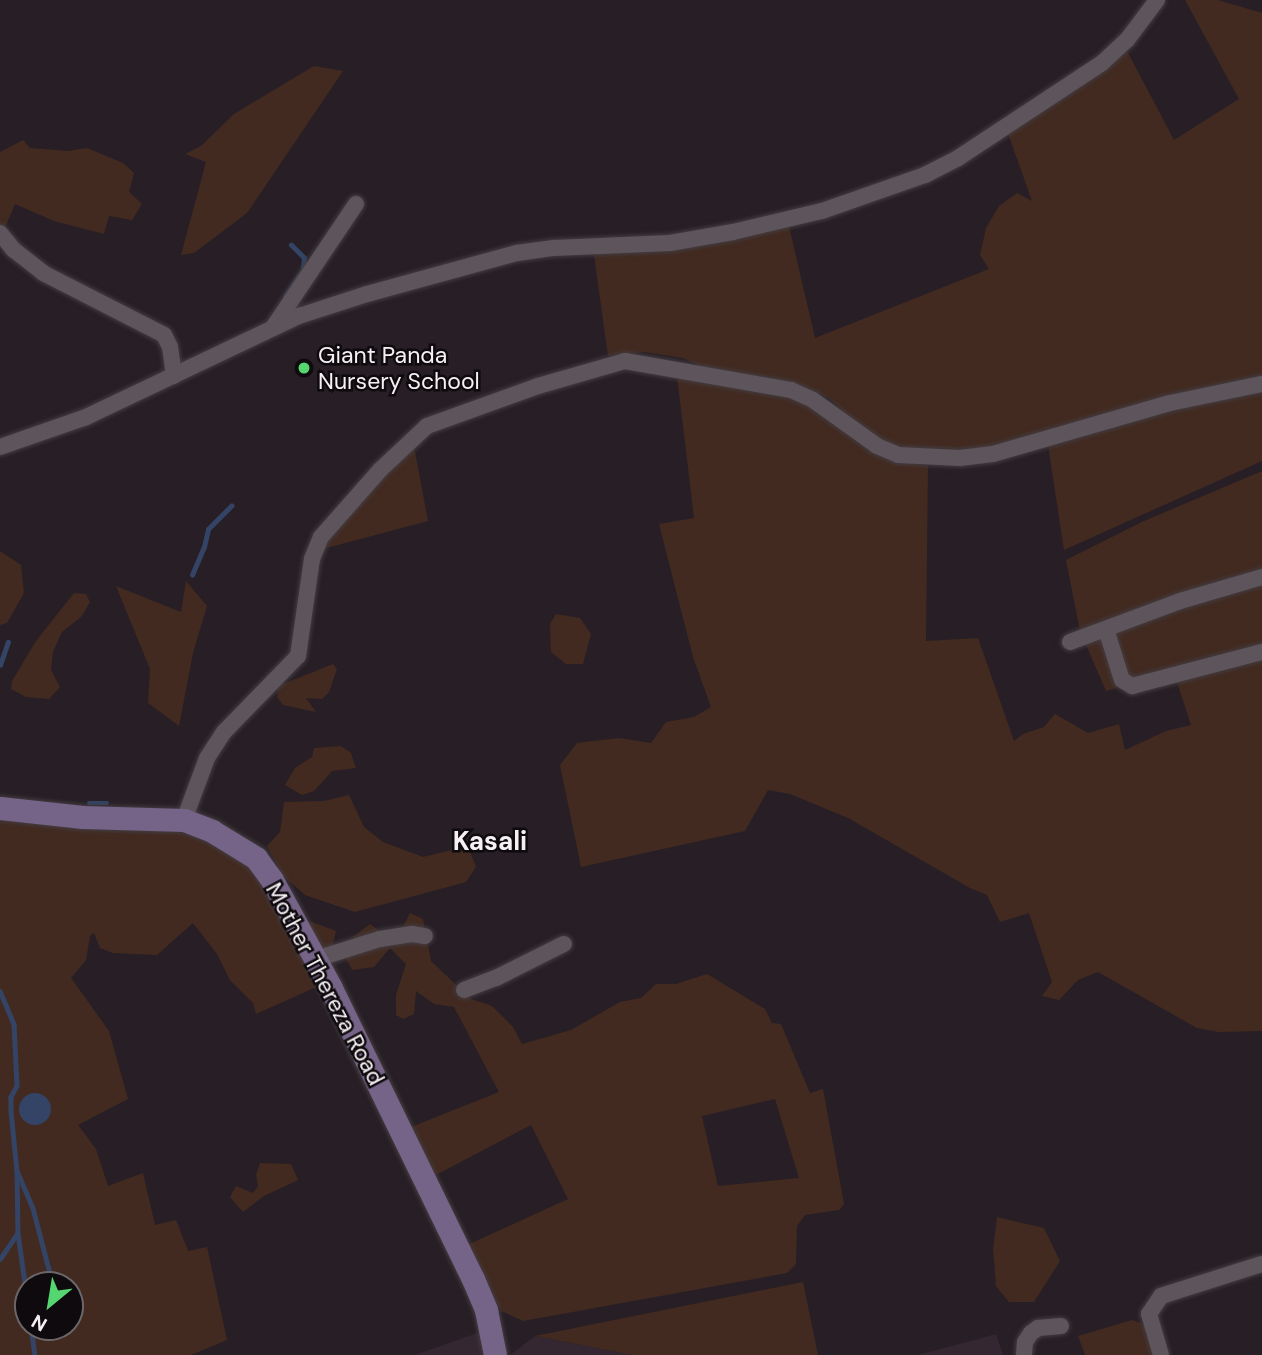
<!DOCTYPE html>
<style>
body{margin:0}
#map{position:relative;width:1262px;height:1355px;overflow:hidden;background:#271f25;font-family:"DM Sans",sans-serif}
div>[style]{position:absolute}
.built>*{inset:0;background:#342731}
.green>*{inset:0;background:#422a20}
.water>*{inset:0;background:#346}
.round{border-radius:50%}
.stream>*{height:4.5px;margin:-2.25px;padding:0 2.25px;transform-origin:2.25px;border-radius:2.25px;background:#346}
.roads{filter:drop-shadow(0 0 2px #433c41) drop-shadow(0 0 2px #433c41)}
.street>*{height:16px;margin:-8px;padding:0 8px;transform-origin:8px;border-radius:8px;background:#5e555c}
.secondary>*{height:23px;margin:-11.5px;padding:0 11.5px;transform-origin:11.5px;border-radius:11.5px;background:#756487}
.dots>*{width:19px;height:19px;translate:-50% -50%;box-sizing:border-box;border:4px solid #0e0a0d;border-radius:50%}
span{translate:-50% -50%;white-space:nowrap;text-align:center;line-height:1.15;-webkit-text-stroke:5px #0e0a0d;paint-order:stroke}
.poi-label{font-size:23px;color:#f6f0f4}
.left{translate:0 -50%;text-align:left}
.street-label{font-size:23px;color:#f6f0f4}
.quarter-label{font-size:26px;color:#f6f0f4;font-weight:700}
.north{position:absolute;left:14px;top:1271px;width:70px;height:70px;box-sizing:border-box;background:#0e0a0d;border:2px solid #6b6669;border-radius:50%;rotate:210deg;font-size:19px;font-weight:700;line-height:28px;text-align:center;color:#f6f0f4}
.north::after{content:'';display:block;margin:auto;width:24px;height:32px;background:#56d671;clip-path:polygon(50% 0,100% 100%,50% 72%,0 100%)}
</style>
<div id="map">
<div class="built">
<div style="clip-path:polygon(480px 1332px,482px 1355px,415px 1355px)"></div>
<div style="clip-path:polygon(996px 1334px,1003px 1355px,918px 1355px,974px 1340px)"></div>
<div style="clip-path:polygon(535px 1336px,632px 1355px,510px 1355px)"></div>
</div>
<div class="green">
<div style="clip-path:polygon(1185px 0,1218px 0,1262px 13px,1262px 380px,1017px 441px,964px 451px,906px 450px,868px 434px,829px 398px,798px 385px,706px 369px,683px 358px,645px 352px,608px 356px,594px 255px,696px 242px,788px 222px,815px 338px,989px 269px,980px 255px,986px 228px,999px 206px,1017px 193px,1032px 201px,1006px 128px,1126px 49px,1174px 140px,1239px 99px)"></div>
<div style="clip-path:polygon(314px 66px,343px 71px,247px 213px,194px 253px,181px 255px,206px 162px,185px 154px,201px 146px,234px 114px)"></div>
<div style="clip-path:polygon(23px 140px,30px 148px,68px 151px,87px 148px,123px 163px,134px 173px,129px 192px,142px 204px,132px 220px,109px 216px,104px 234px,54px 221px,15px 204px,0 240px,0 152px)"></div>
<div style="clip-path:polygon(677px 376px,783px 393px,805px 402px,896px 461px,928px 466px,926px 641px,978px 638px,1014px 741px,1023px 734px,1044px 727px,1055px 714px,1088px 733px,1119px 724px,1125px 750px,1166px 731px,1191px 725px,1176px 679px,1262px 656px,1262px 1031px,1218px 1032px,1197px 1028px,1098px 972px,1078px 980px,1059px 1000px,1042px 996px,1052px 982px,1029px 913px,1000px 922px,987px 895px,970px 888px,848px 818px,790px 794px,768px 790px,745px 831px,581px 867px,560px 765px,577px 743px,619px 738px,651px 743px,666px 722px,694px 717px,711px 707px,693px 657px,659px 524px,694px 518px)"></div>
<div style="clip-path:polygon(1262px 392px,1262px 461px,1064px 550px,1048px 445px,1168px 410px)"></div>
<div style="clip-path:polygon(414px 446px,428px 521px,319px 550px,338px 525px)"></div>
<div style="clip-path:polygon(1262px 471px,1262px 572px,1080px 631px,1066px 560px,1144px 521px)"></div>
<div style="clip-path:polygon(0 551px,21px 565px,24px 593px,7px 623px,0 625px)"></div>
<div style="clip-path:polygon(186px 581px,207px 606px,193px 653px,179px 726px,148px 703px,150px 669px,116px 586px,181px 612px)"></div>
<div style="clip-path:polygon(1262px 583px,1262px 646px,1106px 691px,1083px 638px)"></div>
<div style="clip-path:polygon(74px 593px,86px 594px,90px 602px,82px 616px,62px 632px,53px 652px,51px 670px,60px 687px,49px 699px,26px 697px,11px 689px,12px 681px,36px 641px)"></div>
<div style="clip-path:polygon(556px 614px,580px 618px,591px 634px,583px 664px,566px 664px,551px 652px,550px 624px)"></div>
<div style="clip-path:polygon(333px 664px,337px 669px,329px 692px,322px 699px,306px 698px,316px 712px,283px 705px,277px 697px,278px 686px)"></div>
<div style="clip-path:polygon(341px 746px,351px 753px,356px 768px,332px 771px,314px 791px,302px 795px,285px 785px,295px 768px,312px 757px,314px 748px)"></div>
<div style="clip-path:polygon(349px 795px,364px 827px,383px 842px,423px 857px,452px 850px,470px 852px,476px 867px,466px 882px,355px 912px,305px 895px,283px 876px,267px 846px,280px 832px,284px 802px,324px 801px)"></div>
<div style="clip-path:polygon(evenodd,0 815px,165px 829px,203px 838px,229px 847px,304px 919px,336px 931px,323px 984px,256px 1014px,253px 1003px,230px 980px,217px 954px,193px 923px,157px 955px,113px 953px,100px 948px,94px 933px,90px 936px,86px 960px,71px 978px,109px 1031px,128px 1099px,78px 1125px,96px 1149px,108px 1186px,143px 1173px,155px 1225px,176px 1220px,188px 1251px,207px 1247px,227px 1340px,191px 1355px,0 1355px,0 815px,28px 1285px,70px 1285px,70px 1327px,28px 1327px,28px 1285px)"></div>
<div style="clip-path:polygon(evenodd,410px 913px,423px 919px,431px 961px,471px 999px,492px 1006px,513px 1027px,522px 1044px,571px 1030px,620px 1002px,641px 998px,656px 984px,676px 984px,707px 974px,765px 1009px,772px 1023px,781px 1024px,810px 1093px,823px 1089px,844px 1204px,839px 1210px,805px 1215px,797px 1226px,796px 1264px,787px 1273px,523px 1321px,501px 1311px,465px 1246px,568px 1199px,531px 1125px,432px 1177px,406px 1129px,499px 1092px,454px 1007px,434px 1004px,416px 991px,414px 1014px,403px 1019px,396px 1015px,396px 995px,406px 964px,390px 948px,374px 967px,352px 970px,345px 956px,350px 939px,370px 924px,385px 935px,399px 934px,410px 913px,775px 1099px,799px 1178px,718px 1186px,702px 1116px,775px 1099px)"></div>
<div style="clip-path:polygon(260px 1163px,291px 1164px,298px 1180px,264px 1196px,243px 1212px,230px 1197px,236px 1186px,253px 1193px,258px 1186px,256px 1175px)"></div>
<div style="clip-path:polygon(997px 1217px,1044px 1228px,1060px 1261px,1034px 1302px,1009px 1302px,996px 1286px,993px 1249px)"></div>
<div style="clip-path:polygon(803px 1282px,818px 1355px,632px 1355px,535px 1336px)"></div>
<div style="clip-path:polygon(1132px 1320px,1144px 1324px,1155px 1355px,1085px 1355px,1078px 1336px)"></div>
</div>
<div class="water">
<div class="round" style="left:19px;top:1093px;width:32px;height:32px"></div>
</div>
<div class="stream">
<div style="left:285px;top:296px;width:32px;rotate:-56deg"></div>
<div style="left:303px;top:269px;width:11px;rotate:-85deg"></div>
<div style="left:304px;top:258px;width:18px;rotate:-135deg"></div>
<div style="left:192px;top:575px;width:30px;rotate:-67deg"></div>
<div style="left:204px;top:547px;width:18px;rotate:-77deg"></div>
<div style="left:208px;top:529px;width:33px;rotate:-45deg"></div>
<div style="left:0;top:665px;width:24px;rotate:-71deg"></div>
<div style="left:89px;top:803px;width:18px"></div>
<div style="left:0;top:991px;width:36px;rotate:67deg"></div>
<div style="left:14px;top:1024px;width:62px;rotate:87.2deg"></div>
<div style="left:17px;top:1086px;width:13px;rotate:119deg"></div>
<div style="left:11px;top:1097px;width:14px;rotate:90deg"></div>
<div style="left:11px;top:1111px;width:60px;rotate:84.3deg"></div>
<div style="left:17px;top:1171px;width:62px;rotate:89.1deg"></div>
<div style="left:18px;top:1233px;width:73px;rotate:82.1deg"></div>
<div style="left:18px;top:1173px;width:38px;rotate:67deg"></div>
<div style="left:33px;top:1208px;width:80px;rotate:75.4deg"></div>
<div style="left:0;top:1259px;width:30px;rotate:-56deg"></div>
<div style="left:31px;top:1327px;width:28px;rotate:82deg"></div>
</div>
<div class="roads">
<div class="street">
<div style="left:0;top:233px;width:22px;rotate:51deg"></div>
<div style="left:14px;top:250px;width:37px;rotate:38deg"></div>
<div style="left:43px;top:273px;width:136px;rotate:27.1deg"></div>
<div style="left:164px;top:335px;width:13px;rotate:63deg"></div>
<div style="left:170px;top:347px;width:29px;rotate:82deg"></div>
<div style="left:274px;top:326px;width:147px;rotate:-56.1deg"></div>
<div style="left:0;top:447px;width:91px;rotate:-19.2deg"></div>
<div style="left:86px;top:417px;width:236px;rotate:-25.4deg"></div>
<div style="left:299px;top:316px;width:71px;rotate:-17.9deg"></div>
<div style="left:367px;top:294px;width:156px;rotate:-15.3deg"></div>
<div style="left:517px;top:253px;width:37px;rotate:-8deg"></div>
<div style="left:554px;top:248px;width:116px;rotate:-2.5deg"></div>
<div style="left:670px;top:243px;width:64px;rotate:-9.9deg"></div>
<div style="left:733px;top:232px;width:91px;rotate:-13.3deg"></div>
<div style="left:822px;top:211px;width:109px;rotate:-19.3deg"></div>
<div style="left:925px;top:175px;width:37px;rotate:-27deg"></div>
<div style="left:958px;top:158px;width:173px;rotate:-33.4deg"></div>
<div style="left:1102px;top:63px;width:34px;rotate:-43deg"></div>
<div style="left:1127px;top:40px;width:50px;rotate:-53.1deg"></div>
<div style="left:1106px;top:629px;width:53px;rotate:72.6deg"></div>
<div style="left:1122px;top:680px;width:12px;rotate:31deg"></div>
<div style="left:1132px;top:686px;width:134px;rotate:-14.7deg"></div>
<div style="left:1070px;top:642px;width:117px;rotate:-20.4deg"></div>
<div style="left:1180px;top:601px;width:85px;rotate:-16.3deg"></div>
<div style="left:184px;top:820px;width:66px;rotate:-69.6deg"></div>
<div style="left:207px;top:758px;width:31px;rotate:-57deg"></div>
<div style="left:224px;top:732px;width:106px;rotate:-45.8deg"></div>
<div style="left:298px;top:656px;width:98px;rotate:-81.8deg"></div>
<div style="left:312px;top:559px;width:24px;rotate:-68deg"></div>
<div style="left:321px;top:537px;width:89px;rotate:-48.6deg"></div>
<div style="left:380px;top:470px;width:64px;rotate:-43.1deg"></div>
<div style="left:427px;top:426px;width:118px;rotate:-19.8deg"></div>
<div style="left:538px;top:386px;width:91px;rotate:-16deg"></div>
<div style="left:625px;top:361px;width:169px;rotate:9.9deg"></div>
<div style="left:791px;top:390px;width:24px;rotate:24deg"></div>
<div style="left:813px;top:400px;width:79px;rotate:35.7deg"></div>
<div style="left:877px;top:446px;width:23px;rotate:23deg"></div>
<div style="left:898px;top:455px;width:62px;rotate:2.8deg"></div>
<div style="left:960px;top:458px;width:33px;rotate:-7deg"></div>
<div style="left:993px;top:454px;width:184px;rotate:-16.1deg"></div>
<div style="left:1170px;top:403px;width:94px;rotate:-11.7deg"></div>
<div style="left:316px;top:959px;width:67px;rotate:-17.4deg"></div>
<div style="left:380px;top:939px;width:32px;rotate:-9deg"></div>
<div style="left:412px;top:934px;width:13px;rotate:9deg"></div>
<div style="left:464px;top:990px;width:34px;rotate:-21deg"></div>
<div style="left:496px;top:978px;width:76px;rotate:-26.6deg"></div>
<div style="left:1024px;top:1355px;width:13px;rotate:-86deg"></div>
<div style="left:1025px;top:1342px;width:11px;rotate:-56deg"></div>
<div style="left:1031px;top:1333px;width:9px;rotate:-36deg"></div>
<div style="left:1038px;top:1328px;width:23px;rotate:-5deg"></div>
<div style="left:1161px;top:1355px;width:43px;rotate:-106.3deg"></div>
<div style="left:1149px;top:1314px;width:22px;rotate:-56deg"></div>
<div style="left:1161px;top:1296px;width:106px;rotate:-17.6deg"></div>
</div>
<div class="secondary">
<div style="left:0;top:808px;width:83px;rotate:6.2deg"></div>
<div style="left:83px;top:817px;width:101px;rotate:1.7deg"></div>
<div style="left:184px;top:820px;width:30px;rotate:21deg"></div>
<div style="left:212px;top:831px;width:52px;rotate:31.5deg"></div>
<div style="left:256px;top:858px;width:27px;rotate:54deg"></div>
<div style="left:272px;top:880px;width:121px;rotate:61.3deg"></div>
<div style="left:330px;top:986px;width:326px;rotate:64deg"></div>
<div style="left:473px;top:1279px;width:34px;rotate:67deg"></div>
<div style="left:486px;top:1310px;width:46px;rotate:78.7deg"></div>
</div>
</div>
<div class="dots">
<div style="left:304px;top:368px;background:#56d671"></div>
</div>
<div class="poi-label">
<span class="left" style="left:318px;top:368px">Giant Panda<br>Nursery School</span>
</div>
<div class="street-label">
<span style="left:325px;top:984px;rotate:62deg">Mother Thereza Road</span>
</div>
<div class="quarter-label">
<span style="left:490px;top:842px">Kasali</span>
</div>
<div class="north">N</div>
</div>
